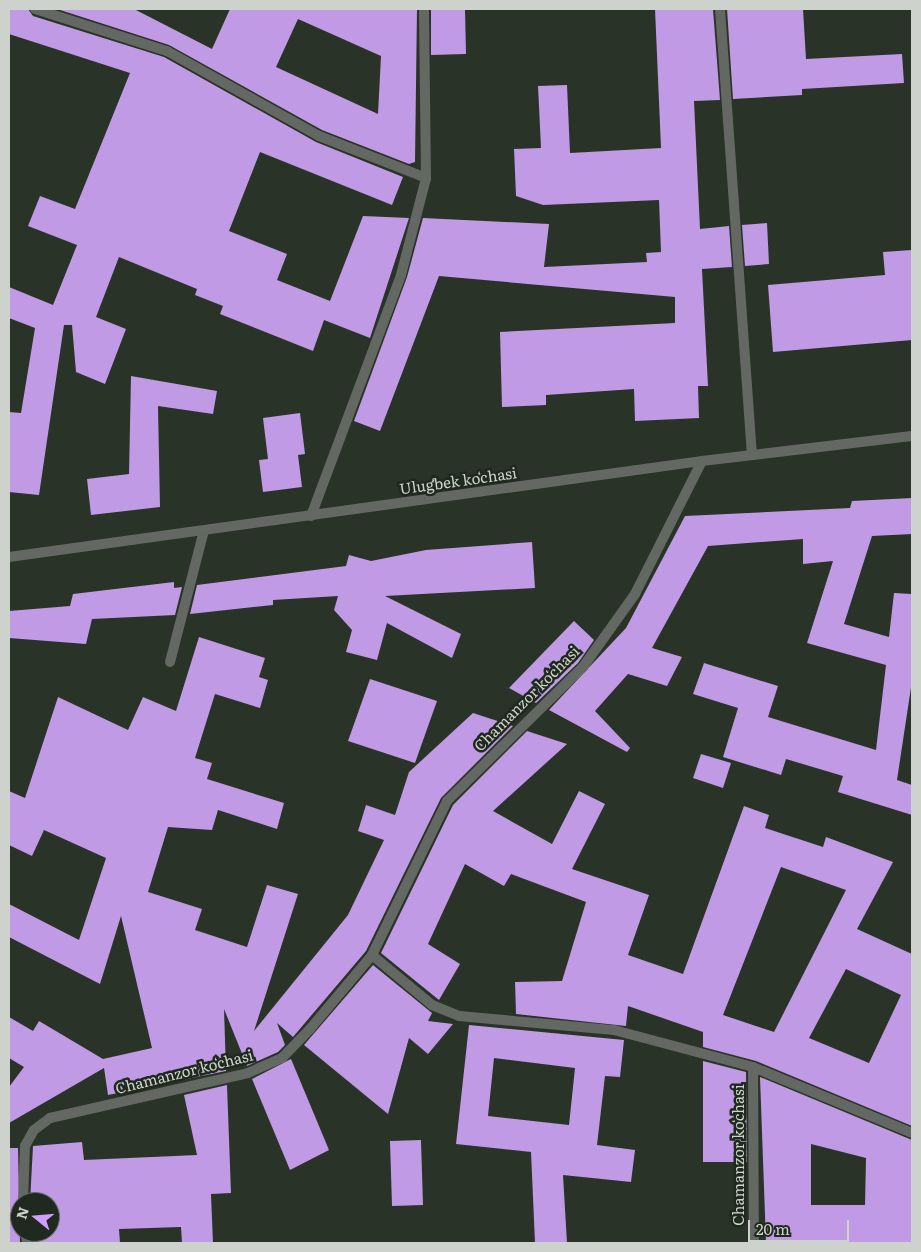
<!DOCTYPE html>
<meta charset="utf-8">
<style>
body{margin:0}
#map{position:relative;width:921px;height:1252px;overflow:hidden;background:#293327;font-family:Literata,serif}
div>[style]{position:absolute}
.building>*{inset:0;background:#c09ae4}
.service>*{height:10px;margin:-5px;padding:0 5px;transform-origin:5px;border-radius:5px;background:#636862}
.minor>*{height:10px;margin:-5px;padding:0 5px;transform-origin:5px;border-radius:5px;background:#636862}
.tertiary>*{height:10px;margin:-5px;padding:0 5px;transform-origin:5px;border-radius:5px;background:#636862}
span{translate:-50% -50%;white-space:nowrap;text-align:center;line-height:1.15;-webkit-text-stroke:5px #1f291e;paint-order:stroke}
.street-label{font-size:15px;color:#cdd3cc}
.frame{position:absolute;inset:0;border:10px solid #cdd3cc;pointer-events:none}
.north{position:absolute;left:10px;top:1192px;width:50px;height:50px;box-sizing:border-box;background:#1f291e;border:1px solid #656d64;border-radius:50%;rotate:287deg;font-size:14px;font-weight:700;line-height:20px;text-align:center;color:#cdd3cc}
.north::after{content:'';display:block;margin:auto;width:18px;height:22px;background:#d09dff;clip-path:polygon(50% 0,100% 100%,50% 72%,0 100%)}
.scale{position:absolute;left:748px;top:1220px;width:101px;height:22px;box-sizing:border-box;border:2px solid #cdd3cc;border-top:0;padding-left:6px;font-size:15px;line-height:18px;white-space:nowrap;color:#cdd3cc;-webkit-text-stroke:4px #1f291e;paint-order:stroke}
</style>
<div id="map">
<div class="building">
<div style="clip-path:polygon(9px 9px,28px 9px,33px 16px,164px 57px,316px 142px,403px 177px,392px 205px,260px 152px,229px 231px,287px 254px,277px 280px,330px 301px,363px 216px,409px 218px,370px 338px,324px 320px,313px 351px,220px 314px,223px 306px,195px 295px,197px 289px,119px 257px,96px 317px,126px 329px,105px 384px,76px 372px,72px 325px,64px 325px,39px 495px,9px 492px,9px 412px,21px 413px,35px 328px,9px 318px,9px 287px,53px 305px,77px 245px,28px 226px,40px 196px,75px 209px,130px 73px,9px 34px)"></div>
<div style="clip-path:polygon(evenodd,57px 9px,134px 9px,212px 49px,230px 9px,417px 9px,415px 162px,409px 164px,322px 130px,169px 45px,57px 9px,298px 19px,381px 56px,378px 114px,276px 67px,298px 19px)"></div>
<div style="clip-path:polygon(431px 9px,465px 9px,466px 54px,431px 55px)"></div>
<div style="clip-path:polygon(655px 9px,713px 9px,720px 100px,694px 101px,700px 229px,729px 226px,732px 267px,702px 269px,708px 386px,698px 386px,699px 418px,635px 421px,634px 389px,546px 395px,546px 405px,502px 407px,500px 332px,675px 323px,675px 297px,439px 276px,380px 431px,354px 421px,407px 277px,423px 218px,549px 224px,544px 267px,647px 262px,646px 253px,661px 252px,659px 200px,543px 205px,516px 196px,514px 149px,541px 148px,538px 86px,567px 85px,570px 153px,661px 148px)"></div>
<div style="clip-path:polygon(727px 9px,803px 9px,806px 59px,902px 54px,904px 83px,802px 89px,802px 95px,733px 99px)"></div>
<div style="clip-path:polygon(767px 223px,769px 264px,745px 266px,742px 225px)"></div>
<div style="clip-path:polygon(912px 250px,912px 340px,773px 352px,768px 285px,885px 275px,883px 252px)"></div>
<div style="clip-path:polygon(131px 376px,217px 391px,213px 414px,158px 406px,160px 507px,91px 515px,87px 479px,129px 474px)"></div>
<div style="clip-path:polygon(300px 413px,305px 454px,298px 455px,302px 487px,263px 492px,259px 460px,268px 459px,263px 418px)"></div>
<div style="clip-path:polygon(912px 498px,912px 534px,872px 536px,844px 624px,889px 637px,894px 593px,912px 594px,912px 681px,897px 780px,912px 785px,912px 815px,838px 792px,843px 776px,786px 759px,781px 775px,723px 757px,738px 708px,693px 694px,704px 663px,778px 686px,768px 717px,876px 750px,886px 665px,807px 643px,833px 561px,803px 564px,803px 539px,708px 546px,652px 648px,682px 657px,667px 686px,628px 674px,595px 711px,630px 748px,627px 752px,549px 710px,626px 628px,685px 516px,850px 508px,852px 501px)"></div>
<div style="clip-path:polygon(532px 542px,535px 588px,385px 596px,461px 634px,452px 658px,387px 623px,377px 660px,346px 652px,352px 630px,334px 610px,338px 596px,273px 600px,273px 605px,190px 614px,197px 585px,346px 566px,349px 555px,371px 561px,426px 550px)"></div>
<div style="clip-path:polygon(174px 582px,174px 588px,182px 587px,175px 615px,92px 619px,86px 644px,9px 638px,9px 611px,70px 606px,73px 594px)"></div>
<div style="clip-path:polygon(574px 621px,594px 640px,578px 663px,536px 703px,509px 688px)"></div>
<div style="clip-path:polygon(199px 637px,265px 658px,259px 677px,268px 680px,260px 708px,215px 694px,195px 758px,212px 763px,207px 779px,284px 803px,277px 829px,218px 810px,212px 830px,168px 827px,148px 892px,202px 909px,195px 930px,247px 947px,267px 885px,298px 894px,254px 1031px,348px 915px,384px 840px,358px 831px,366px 805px,395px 815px,409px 772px,473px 713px,513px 726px,441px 798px,366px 951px,293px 1037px,277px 1023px,285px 1045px,278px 1052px,247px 1066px,224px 1009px,226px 1071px,108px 1095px,104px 1068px,9px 1123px,9px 1087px,24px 1067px,9px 1058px,9px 1017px,33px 1031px,39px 1021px,103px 1059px,152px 1048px,121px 916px,100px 984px,9px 937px,9px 904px,79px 940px,106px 858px,44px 830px,32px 856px,9px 845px,9px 791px,25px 798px,58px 697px,128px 730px,143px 697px,176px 711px)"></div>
<div style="clip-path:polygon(370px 679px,437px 701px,415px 763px,348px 741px)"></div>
<div style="clip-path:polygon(evenodd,527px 731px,567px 744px,493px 811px,552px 844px,579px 791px,605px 804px,572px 869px,649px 895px,628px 955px,683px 974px,744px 806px,769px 815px,765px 828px,823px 847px,826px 837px,893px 862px,857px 929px,912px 954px,912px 1126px,756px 1061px,703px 1047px,703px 1032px,628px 1006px,626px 1026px,516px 1014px,515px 982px,562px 981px,586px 902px,511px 874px,504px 886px,465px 864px,428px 944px,460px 964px,439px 1000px,381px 953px,453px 805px,527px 731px,781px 867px,846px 890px,774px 1032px,723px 1015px,781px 867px,527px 731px,846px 969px,901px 995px,869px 1063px,809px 1038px,846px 969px)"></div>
<div style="clip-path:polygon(701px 754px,731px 763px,723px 788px,693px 778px)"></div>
<div style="clip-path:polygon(373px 965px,432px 1013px,428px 1021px,453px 1024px,428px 1054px,409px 1038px,388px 1114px,304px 1045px)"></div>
<div style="clip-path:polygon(evenodd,469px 1025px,624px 1040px,620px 1077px,605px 1076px,597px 1145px,635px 1150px,631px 1182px,563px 1175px,567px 1243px,535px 1243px,531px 1152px,456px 1144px,469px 1025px,494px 1058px,575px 1068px,569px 1125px,488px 1116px,494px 1058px)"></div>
<div style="clip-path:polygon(291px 1059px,329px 1150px,290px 1170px,252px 1079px)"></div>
<div style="clip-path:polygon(703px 1061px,746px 1072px,747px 1162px,703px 1162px)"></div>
<div style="clip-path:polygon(evenodd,760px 1077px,912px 1140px,912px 1243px,766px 1243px,760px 1077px,811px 1144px,866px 1158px,865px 1205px,811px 1205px,811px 1144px)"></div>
<div style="clip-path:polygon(227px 1085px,231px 1193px,211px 1194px,213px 1243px,182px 1243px,181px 1227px,119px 1229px,120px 1243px,34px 1243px,33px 1232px,50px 1232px,50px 1202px,30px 1202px,33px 1146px,82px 1142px,84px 1160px,197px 1155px,184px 1095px)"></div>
<div style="clip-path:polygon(421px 1140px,423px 1205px,392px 1206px,390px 1141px)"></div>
<div style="clip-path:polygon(9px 1148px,18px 1148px,20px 1243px,9px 1243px)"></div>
</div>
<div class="service">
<div style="left:35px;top:9px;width:139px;rotate:17.7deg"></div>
<div style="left:167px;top:51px;width:174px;rotate:29.2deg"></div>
<div style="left:319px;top:136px;width:115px;rotate:21.4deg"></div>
<div style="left:720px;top:9px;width:447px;rotate:85.9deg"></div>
<div style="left:311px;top:516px;width:257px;rotate:-69.5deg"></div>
<div style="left:401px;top:275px;width:100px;rotate:-75.5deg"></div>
<div style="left:426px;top:178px;width:169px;rotate:-90.7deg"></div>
<div style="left:170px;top:662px;width:135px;rotate:-75.5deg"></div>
</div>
<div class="minor">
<div style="left:372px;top:955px;width:78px;rotate:39.8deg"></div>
<div style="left:432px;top:1005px;width:29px;rotate:22deg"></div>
<div style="left:459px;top:1016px;width:156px;rotate:5.2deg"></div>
<div style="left:614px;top:1030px;width:144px;rotate:14.9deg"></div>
<div style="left:753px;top:1067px;width:172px;rotate:22.5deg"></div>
<div style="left:753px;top:1067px;width:176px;rotate:89.7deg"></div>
<div style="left:23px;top:1202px;width:56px;rotate:-88deg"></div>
<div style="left:25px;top:1146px;width:18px;rotate:-61deg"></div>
<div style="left:34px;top:1130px;width:20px;rotate:-37deg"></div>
<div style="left:50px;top:1118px;width:203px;rotate:-12.8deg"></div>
<div style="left:248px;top:1073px;width:37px;rotate:-24deg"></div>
<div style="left:282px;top:1058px;width:40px;rotate:-46deg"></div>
<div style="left:310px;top:1029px;width:97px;rotate:-50deg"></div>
<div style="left:372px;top:955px;width:171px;rotate:-64deg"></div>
<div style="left:447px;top:801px;width:191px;rotate:-44.6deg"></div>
<div style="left:583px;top:667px;width:90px;rotate:-54.5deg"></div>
<div style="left:635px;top:594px;width:149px;rotate:-63.3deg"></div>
<div style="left:26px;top:1232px;width:11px;rotate:85deg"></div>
</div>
<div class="tertiary">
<div style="left:9px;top:557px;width:700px;rotate:-7.89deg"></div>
<div style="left:702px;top:461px;width:211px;rotate:-6.8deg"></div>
</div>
<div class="street-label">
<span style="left:458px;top:480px;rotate:-8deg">Ulugʻbek koʻchasi</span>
<span style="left:526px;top:698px;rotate:-45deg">Chamanzor koʻchasi</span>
<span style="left:184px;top:1071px;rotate:-14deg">Chamanzor koʻchasi</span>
<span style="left:738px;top:1155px;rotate:-90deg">Chamanzor koʻchasi</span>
</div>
<div class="frame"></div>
<div class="north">N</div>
<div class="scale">20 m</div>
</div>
